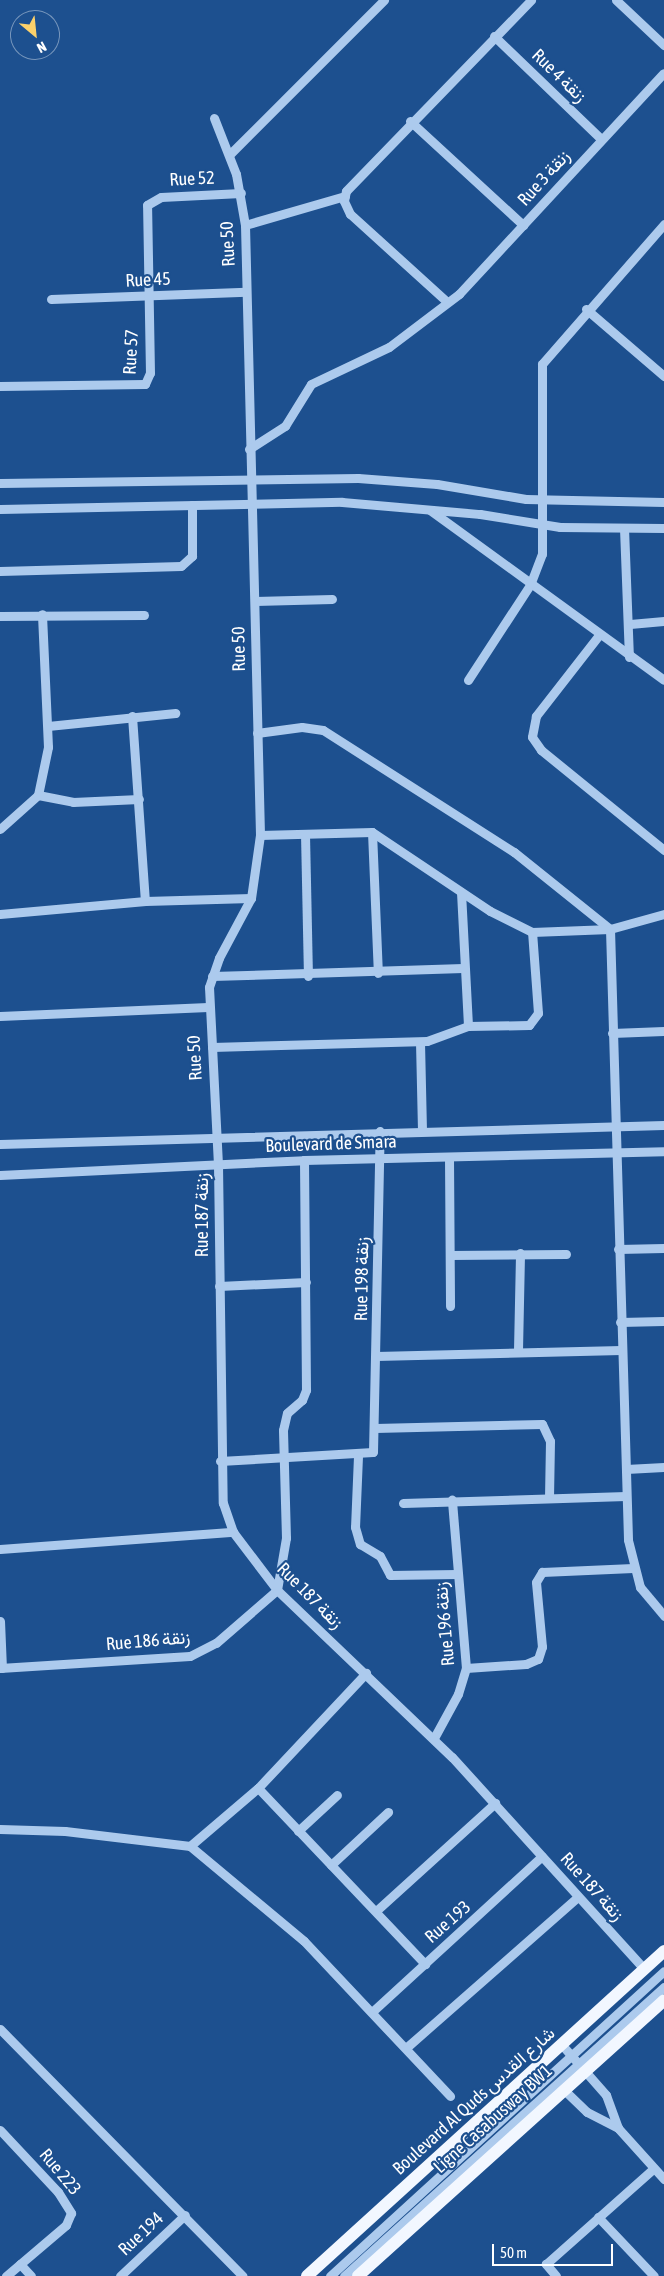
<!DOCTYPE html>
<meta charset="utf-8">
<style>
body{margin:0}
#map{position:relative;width:664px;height:2276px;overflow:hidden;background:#1d508f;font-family:"Asap Condensed",Vazirmatn,sans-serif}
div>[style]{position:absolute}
.minor>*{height:9px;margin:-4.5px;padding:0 4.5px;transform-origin:4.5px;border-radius:4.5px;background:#accaed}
.major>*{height:12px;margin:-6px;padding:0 6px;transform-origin:6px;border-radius:6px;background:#f2f7ff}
span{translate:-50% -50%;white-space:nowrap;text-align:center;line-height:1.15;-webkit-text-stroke:4.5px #1d508f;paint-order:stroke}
.street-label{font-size:18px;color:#fff}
.north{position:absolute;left:10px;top:10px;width:50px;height:50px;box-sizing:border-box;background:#1d508f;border:1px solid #7796bc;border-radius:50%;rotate:152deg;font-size:14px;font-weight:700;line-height:20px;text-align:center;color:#fff}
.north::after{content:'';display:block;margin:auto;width:18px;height:22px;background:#fcd16b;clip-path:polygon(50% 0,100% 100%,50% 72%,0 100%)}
.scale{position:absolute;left:492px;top:2244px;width:121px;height:22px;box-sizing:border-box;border:2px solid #fff;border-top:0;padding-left:6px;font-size:15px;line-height:18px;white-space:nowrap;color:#fff;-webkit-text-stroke:4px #1d508f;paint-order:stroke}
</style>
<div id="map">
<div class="minor">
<div style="left:616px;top:0;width:66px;rotate:43.2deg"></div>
<div style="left:494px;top:36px;width:149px;rotate:43.9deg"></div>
<div style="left:214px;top:118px;width:60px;rotate:68.6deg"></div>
<div style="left:236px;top:174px;width:52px;rotate:80deg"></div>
<div style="left:245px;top:225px;width:610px;rotate:88.59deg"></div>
<div style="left:260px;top:835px;width:64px;rotate:98.1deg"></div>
<div style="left:251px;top:898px;width:68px;rotate:118.1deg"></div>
<div style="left:219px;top:958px;width:31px;rotate:109deg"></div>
<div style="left:209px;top:987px;width:178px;rotate:87.1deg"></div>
<div style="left:218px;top:1165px;width:338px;rotate:89.2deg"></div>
<div style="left:223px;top:1503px;width:31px;rotate:71deg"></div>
<div style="left:233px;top:1532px;width:73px;rotate:52.8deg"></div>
<div style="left:277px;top:1590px;width:242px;rotate:43.7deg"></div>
<div style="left:452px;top:1757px;width:286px;rotate:47.8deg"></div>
<div style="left:410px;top:121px;width:154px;rotate:42.6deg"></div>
<div style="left:230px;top:154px;width:218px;rotate:-45deg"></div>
<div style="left:245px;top:225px;width:104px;rotate:-16.2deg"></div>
<div style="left:51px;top:299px;width:195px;rotate:-2.1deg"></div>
<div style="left:445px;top:300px;width:128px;rotate:-137.8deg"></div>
<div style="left:350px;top:214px;width:14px;rotate:-115deg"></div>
<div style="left:344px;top:201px;width:10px;rotate:-79deg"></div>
<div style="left:346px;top:191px;width:266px;rotate:-45.9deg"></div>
<div style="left:586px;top:309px;width:103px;rotate:40.7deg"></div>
<div style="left:0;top:386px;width:145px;rotate:-0.8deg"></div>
<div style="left:145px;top:384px;width:12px;rotate:-66deg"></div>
<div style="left:150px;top:373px;width:168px;rotate:-91deg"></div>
<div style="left:147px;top:205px;width:16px;rotate:-30deg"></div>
<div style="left:161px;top:197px;width:80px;rotate:-2.9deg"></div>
<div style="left:249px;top:449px;width:43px;rotate:-32.6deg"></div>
<div style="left:285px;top:426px;width:49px;rotate:-58.2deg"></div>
<div style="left:311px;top:384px;width:86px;rotate:-25.4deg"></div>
<div style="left:389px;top:347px;width:88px;rotate:-37.1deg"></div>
<div style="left:459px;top:294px;width:301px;rotate:-47.2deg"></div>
<div style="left:0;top:483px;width:358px;rotate:-0.8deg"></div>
<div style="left:358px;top:478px;width:79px;rotate:4.3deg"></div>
<div style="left:437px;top:484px;width:90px;rotate:9.6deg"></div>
<div style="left:526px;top:499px;width:138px;rotate:1.2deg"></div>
<div style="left:0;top:509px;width:342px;rotate:-1.2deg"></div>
<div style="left:342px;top:502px;width:139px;rotate:5deg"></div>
<div style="left:480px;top:514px;width:81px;rotate:9.2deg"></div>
<div style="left:560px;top:527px;width:104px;rotate:0.6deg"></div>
<div style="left:430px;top:510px;width:289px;rotate:36deg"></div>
<div style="left:624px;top:528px;width:129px;rotate:87.8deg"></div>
<div style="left:0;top:571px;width:181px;rotate:-1.6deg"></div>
<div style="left:181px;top:566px;width:15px;rotate:-42deg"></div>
<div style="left:192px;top:556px;width:51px;rotate:-90deg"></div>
<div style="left:255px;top:601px;width:77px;rotate:-1.5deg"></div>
<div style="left:0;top:616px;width:144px;rotate:-0.4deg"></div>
<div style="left:630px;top:624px;width:34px;rotate:-5deg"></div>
<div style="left:599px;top:635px;width:103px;rotate:127.9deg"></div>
<div style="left:536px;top:716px;width:21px;rotate:101deg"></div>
<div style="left:532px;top:737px;width:16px;rotate:55deg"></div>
<div style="left:541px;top:750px;width:159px;rotate:39.1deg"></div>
<div style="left:468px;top:680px;width:113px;rotate:-56.9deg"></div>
<div style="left:530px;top:585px;width:33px;rotate:-69deg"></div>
<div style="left:542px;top:554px;width:190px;rotate:-90deg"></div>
<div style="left:542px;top:364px;width:186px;rotate:-48.9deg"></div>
<div style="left:132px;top:716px;width:185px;rotate:86deg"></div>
<div style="left:48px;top:726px;width:128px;rotate:-5.8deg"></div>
<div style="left:257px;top:733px;width:45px;rotate:-7.6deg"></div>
<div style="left:302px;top:727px;width:21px;rotate:8deg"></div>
<div style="left:323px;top:730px;width:227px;rotate:32.6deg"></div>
<div style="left:514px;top:852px;width:123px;rotate:38.7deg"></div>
<div style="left:610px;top:929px;width:611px;rotate:88.31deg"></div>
<div style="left:628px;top:1540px;width:49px;rotate:75.7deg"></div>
<div style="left:640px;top:1587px;width:38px;rotate:50deg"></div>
<div style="left:38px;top:795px;width:49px;rotate:-78.2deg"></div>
<div style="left:48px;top:747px;width:133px;rotate:-92.6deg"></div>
<div style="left:0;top:829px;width:51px;rotate:-41.8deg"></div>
<div style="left:38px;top:795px;width:36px;rotate:11deg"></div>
<div style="left:73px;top:802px;width:66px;rotate:-2.6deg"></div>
<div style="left:372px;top:832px;width:141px;rotate:87.6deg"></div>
<div style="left:305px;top:834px;width:142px;rotate:88.8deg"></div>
<div style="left:260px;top:835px;width:112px;rotate:-1.5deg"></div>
<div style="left:372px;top:832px;width:142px;rotate:33.8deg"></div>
<div style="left:490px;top:911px;width:47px;rotate:26.6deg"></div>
<div style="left:532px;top:932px;width:78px;rotate:-2.2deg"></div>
<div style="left:610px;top:929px;width:56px;rotate:-15.5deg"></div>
<div style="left:461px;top:892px;width:134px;rotate:87deg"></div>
<div style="left:0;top:914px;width:146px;rotate:-5.1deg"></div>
<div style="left:145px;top:901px;width:106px;rotate:-1.6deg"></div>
<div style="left:212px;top:976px;width:251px;rotate:-1.8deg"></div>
<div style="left:0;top:1016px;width:208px;rotate:-2.5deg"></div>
<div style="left:612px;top:1033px;width:52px;rotate:-2.2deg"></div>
<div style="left:420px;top:1042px;width:88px;rotate:88.7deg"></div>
<div style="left:212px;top:1047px;width:215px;rotate:-1.6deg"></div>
<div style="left:427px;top:1041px;width:44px;rotate:-20.1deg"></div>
<div style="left:468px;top:1026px;width:61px;rotate:-0.9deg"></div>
<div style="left:529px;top:1025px;width:15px;rotate:-53deg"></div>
<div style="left:538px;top:1013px;width:81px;rotate:-94.2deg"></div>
<div style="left:0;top:1144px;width:664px;rotate:-1.64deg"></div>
<div style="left:449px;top:1158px;width:148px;rotate:89.6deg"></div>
<div style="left:0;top:1175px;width:304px;rotate:-2.8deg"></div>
<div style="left:304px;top:1160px;width:360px;rotate:-1.4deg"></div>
<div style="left:618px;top:1249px;width:46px;rotate:-1.2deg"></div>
<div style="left:450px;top:1255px;width:116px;rotate:-0.5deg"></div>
<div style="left:219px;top:1286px;width:87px;rotate:-2.6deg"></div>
<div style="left:620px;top:1322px;width:44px;rotate:-1.3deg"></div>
<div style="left:518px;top:1350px;width:97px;rotate:-88.8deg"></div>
<div style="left:376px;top:1356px;width:245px;rotate:-1.4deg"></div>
<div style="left:375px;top:1428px;width:167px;rotate:-1.4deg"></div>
<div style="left:542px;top:1424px;width:19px;rotate:65deg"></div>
<div style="left:550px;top:1441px;width:55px;rotate:91deg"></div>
<div style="left:358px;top:1456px;width:71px;rotate:92.4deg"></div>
<div style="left:355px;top:1527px;width:18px;rotate:74deg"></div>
<div style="left:360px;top:1544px;width:23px;rotate:31deg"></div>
<div style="left:380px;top:1556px;width:21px;rotate:62deg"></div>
<div style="left:390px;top:1575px;width:67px;rotate:-0.9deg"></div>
<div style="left:220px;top:1461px;width:153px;rotate:-3.4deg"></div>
<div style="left:373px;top:1452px;width:321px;rotate:-88.8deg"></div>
<div style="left:626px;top:1469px;width:38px;rotate:-3deg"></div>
<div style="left:403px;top:1503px;width:223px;rotate:-1.8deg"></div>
<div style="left:0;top:1549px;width:234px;rotate:-4.2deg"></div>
<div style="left:0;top:1621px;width:47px;rotate:87.6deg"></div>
<div style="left:0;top:1668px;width:190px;rotate:-3.6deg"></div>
<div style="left:190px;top:1656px;width:29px;rotate:-27deg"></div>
<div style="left:216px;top:1643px;width:81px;rotate:-41deg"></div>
<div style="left:277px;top:1590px;width:53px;rotate:-80.2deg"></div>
<div style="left:286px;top:1538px;width:108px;rotate:-91.6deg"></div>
<div style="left:283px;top:1430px;width:17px;rotate:-77deg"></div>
<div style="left:287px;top:1413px;width:20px;rotate:-41deg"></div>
<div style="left:302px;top:1400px;width:11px;rotate:-68deg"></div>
<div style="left:306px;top:1390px;width:230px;rotate:-90.5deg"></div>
<div style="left:466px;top:1668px;width:60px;rotate:-3.8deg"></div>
<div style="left:526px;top:1664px;width:13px;rotate:-23deg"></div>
<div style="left:538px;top:1659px;width:13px;rotate:-72deg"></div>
<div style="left:542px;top:1647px;width:65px;rotate:-95.3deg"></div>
<div style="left:536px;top:1582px;width:12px;rotate:-59deg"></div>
<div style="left:542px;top:1572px;width:91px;rotate:-2.5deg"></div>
<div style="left:434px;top:1738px;width:50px;rotate:-61.4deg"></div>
<div style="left:458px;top:1694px;width:27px;rotate:-73deg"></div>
<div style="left:466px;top:1668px;width:169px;rotate:-94.8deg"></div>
<div style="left:258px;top:1788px;width:243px;rotate:46.5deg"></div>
<div style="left:0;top:1829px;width:65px;rotate:1.8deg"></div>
<div style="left:65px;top:1831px;width:126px;rotate:6.8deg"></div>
<div style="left:190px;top:1846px;width:148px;rotate:39.8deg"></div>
<div style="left:304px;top:1941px;width:213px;rotate:46.7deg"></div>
<div style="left:298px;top:1831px;width:53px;rotate:-42.7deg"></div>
<div style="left:190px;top:1846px;width:89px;rotate:-40.5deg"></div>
<div style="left:258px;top:1788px;width:158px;rotate:-46.8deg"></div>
<div style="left:331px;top:1865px;width:78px;rotate:-42.9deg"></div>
<div style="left:376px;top:1911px;width:161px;rotate:-42.2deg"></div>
<div style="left:373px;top:2011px;width:229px;rotate:-42.5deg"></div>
<div style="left:0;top:2029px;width:346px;rotate:45.5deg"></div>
<div style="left:562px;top:2045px;width:67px;rotate:48.7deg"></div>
<div style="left:606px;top:2095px;width:35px;rotate:70deg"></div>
<div style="left:407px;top:2047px;width:227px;rotate:-41.3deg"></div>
<div style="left:561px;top:2087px;width:36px;rotate:44deg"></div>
<div style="left:587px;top:2112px;width:35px;rotate:27deg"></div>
<div style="left:618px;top:2128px;width:69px;rotate:48deg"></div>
<div style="left:0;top:2130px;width:85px;rotate:46.9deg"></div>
<div style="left:58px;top:2192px;width:25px;rotate:58deg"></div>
<div style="left:71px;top:2213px;width:13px;rotate:113deg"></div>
<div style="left:66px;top:2225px;width:79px;rotate:139.6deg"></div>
<div style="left:598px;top:2217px;width:81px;rotate:46.5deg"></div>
<div style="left:20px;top:2264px;width:16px;rotate:47deg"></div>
<div style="left:120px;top:2276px;width:89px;rotate:-43.2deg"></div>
<div style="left:330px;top:2276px;width:452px;rotate:-42.4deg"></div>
<div style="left:344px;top:2276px;width:431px;rotate:-42.1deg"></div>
<div style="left:556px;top:2276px;width:16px;rotate:-130deg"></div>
<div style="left:546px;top:2264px;width:144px;rotate:-41.6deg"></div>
</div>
<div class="major">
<div style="left:307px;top:2276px;width:483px;rotate:-42.3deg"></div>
<div style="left:358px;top:2276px;width:412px;rotate:-42deg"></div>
</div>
<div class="street-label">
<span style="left:559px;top:76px;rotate:44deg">Rue 4 زنقة</span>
<span style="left:544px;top:178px;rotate:-48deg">Rue 3 زنقة</span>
<span style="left:192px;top:179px;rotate:-3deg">Rue 52</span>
<span style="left:228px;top:244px;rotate:-93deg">Rue 50</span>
<span style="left:148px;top:280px;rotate:-3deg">Rue 45</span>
<span style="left:131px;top:352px;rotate:-87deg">Rue 57</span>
<span style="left:239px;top:649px;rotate:-91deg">Rue 50</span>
<span style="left:195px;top:1058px;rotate:-93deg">Rue 50</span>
<span style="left:331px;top:1144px;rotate:-2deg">Boulevard de Smara</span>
<span style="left:202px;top:1215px;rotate:-90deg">Rue 187 زنقة</span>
<span style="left:362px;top:1279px;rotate:-89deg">Rue 198 زنقة</span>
<span style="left:310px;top:1596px;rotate:45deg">Rue 187 زنقة</span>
<span style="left:445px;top:1624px;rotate:-95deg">Rue 196 زنقة</span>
<span style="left:148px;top:1641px;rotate:-5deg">Rue 186 زنقة</span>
<span style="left:592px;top:1887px;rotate:48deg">Rue 187 زنقة</span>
<span style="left:448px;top:1922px;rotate:-41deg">Rue 193</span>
<span style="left:474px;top:2101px;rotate:-42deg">Boulevard Al Quds شارع القدس</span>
<span style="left:493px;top:2119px;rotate:-42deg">Ligne Casabusway BW1</span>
<span style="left:60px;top:2172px;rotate:50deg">Rue 223</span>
<span style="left:141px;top:2234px;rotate:-43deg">Rue 194</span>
</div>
<div class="north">N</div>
<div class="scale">50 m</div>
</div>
